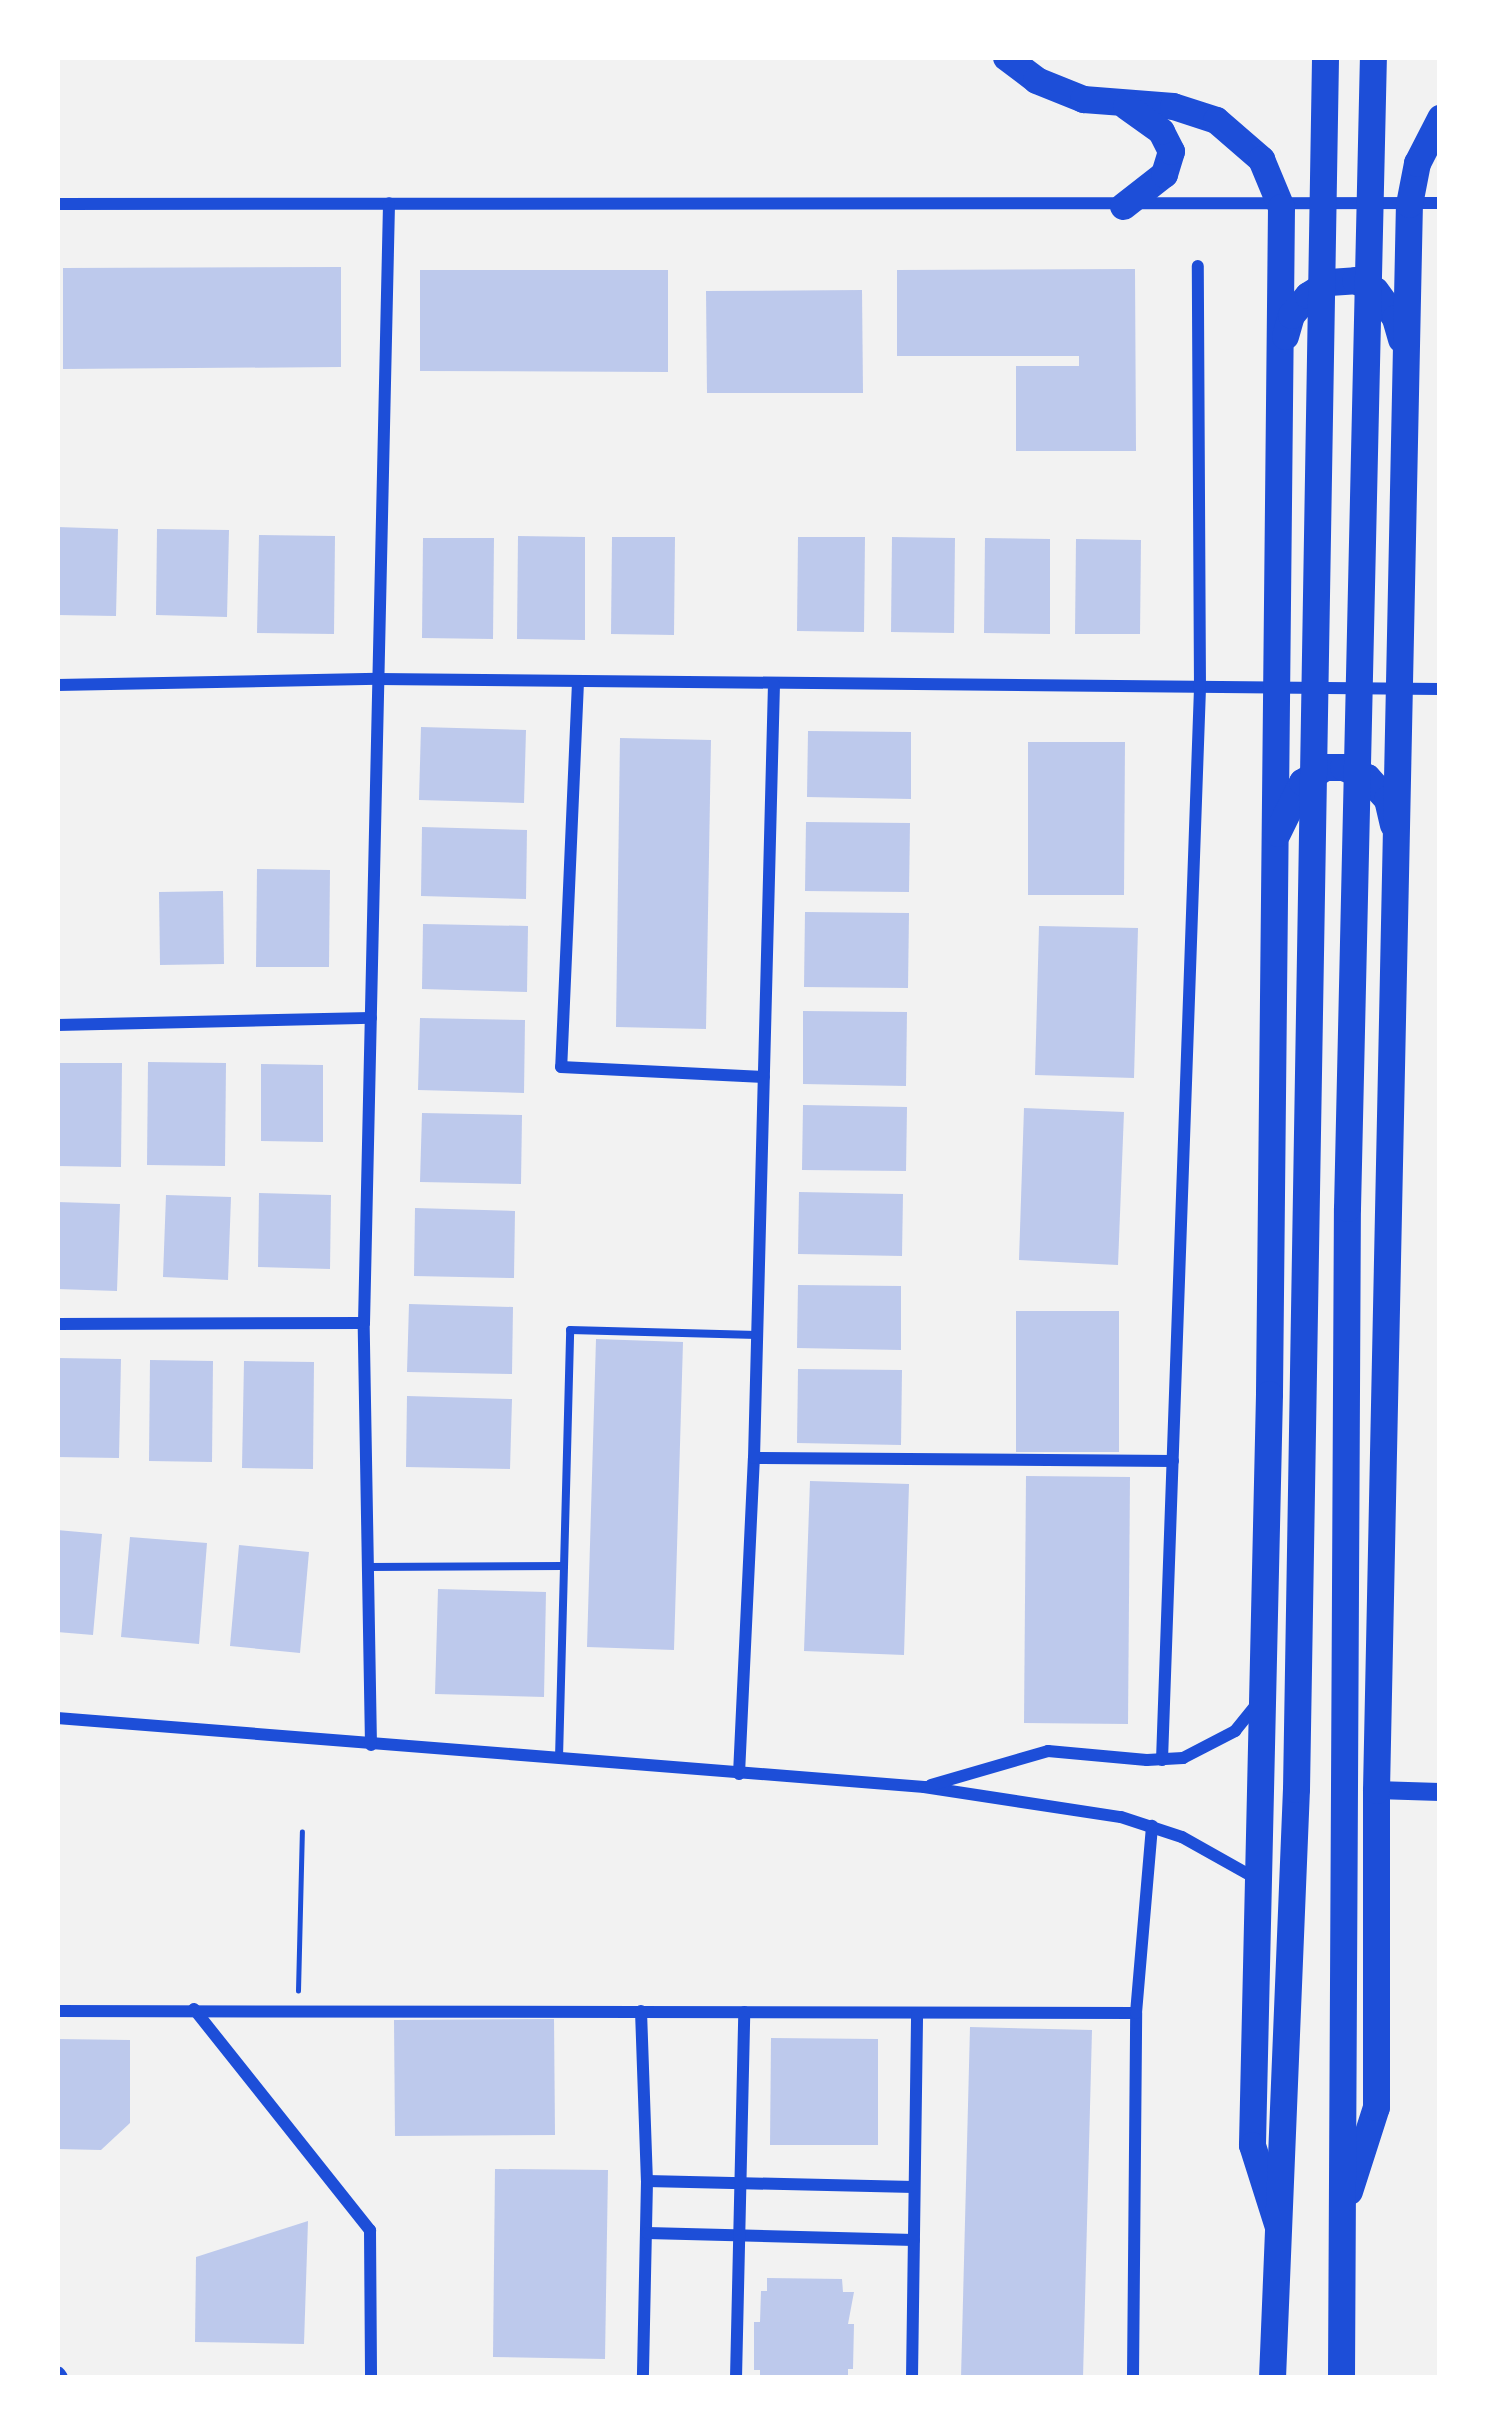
<!DOCTYPE html>
<style>
body{margin:0}
#map{position:relative;width:1497px;height:2435px;overflow:hidden;background:#f2f2f2;font-family:"Public Sans",sans-serif}
div>[style]{position:absolute}
.building>*{inset:0;background:#bdc9ec}
.path>*{height:4.5px;margin:-2.25px;padding:0 2.25px;transform-origin:2.25px;border-radius:2.25px;background:#1d4ed8}
.service>*{height:8px;margin:-4px;padding:0 4px;transform-origin:4px;border-radius:4px;background:#1d4ed8}
.minor>*{height:12px;margin:-6px;padding:0 6px;transform-origin:6px;border-radius:6px;background:#1d4ed8}
.tertiary>*{height:18px;margin:-9px;padding:0 9px;transform-origin:9px;border-radius:9px;background:#1d4ed8}
.trunk>*{height:27px;margin:-13.5px;padding:0 13.5px;transform-origin:13.5px;border-radius:13.5px;background:#1d4ed8}
span{translate:-50% -50%;white-space:nowrap;text-align:center;line-height:1.15;-webkit-text-stroke:10px #fff;paint-order:stroke}
.frame{position:absolute;inset:0;border:60px solid #fff;pointer-events:none}
</style>
<div id="map">
<div class="building">
<div style="clip-path:polygon(341px 267px,341px 367px,63px 369px,63px 268px)"></div>
<div style="clip-path:polygon(1135px 269px,1136px 451px,1016px 451px,1016px 366px,1079px 366px,1079px 356px,897px 356px,897px 270px)"></div>
<div style="clip-path:polygon(420px 270px,668px 270px,668px 372px,420px 371px)"></div>
<div style="clip-path:polygon(862px 290px,863px 393px,707px 393px,706px 291px)"></div>
<div style="clip-path:polygon(57px 527px,118px 529px,116px 616px,57px 615px)"></div>
<div style="clip-path:polygon(157px 529px,229px 530px,227px 617px,156px 615px)"></div>
<div style="clip-path:polygon(259px 535px,335px 536px,334px 634px,257px 633px)"></div>
<div style="clip-path:polygon(518px 536px,585px 537px,585px 640px,517px 639px)"></div>
<div style="clip-path:polygon(612px 537px,675px 537px,674px 635px,611px 634px)"></div>
<div style="clip-path:polygon(798px 537px,865px 537px,864px 632px,797px 631px)"></div>
<div style="clip-path:polygon(892px 537px,955px 538px,954px 633px,891px 632px)"></div>
<div style="clip-path:polygon(423px 538px,494px 538px,493px 639px,422px 638px)"></div>
<div style="clip-path:polygon(985px 538px,1050px 539px,1050px 634px,984px 633px)"></div>
<div style="clip-path:polygon(1076px 539px,1141px 540px,1140px 634px,1075px 634px)"></div>
<div style="clip-path:polygon(421px 727px,526px 730px,524px 803px,419px 800px)"></div>
<div style="clip-path:polygon(808px 731px,911px 732px,911px 799px,807px 797px)"></div>
<div style="clip-path:polygon(620px 738px,711px 740px,706px 1029px,616px 1027px)"></div>
<div style="clip-path:polygon(1028px 742px,1125px 742px,1124px 895px,1028px 895px)"></div>
<div style="clip-path:polygon(806px 822px,910px 823px,909px 892px,805px 891px)"></div>
<div style="clip-path:polygon(422px 827px,527px 830px,526px 899px,421px 896px)"></div>
<div style="clip-path:polygon(257px 869px,330px 870px,329px 967px,256px 967px)"></div>
<div style="clip-path:polygon(223px 891px,224px 964px,160px 965px,159px 892px)"></div>
<div style="clip-path:polygon(805px 912px,909px 913px,908px 988px,804px 987px)"></div>
<div style="clip-path:polygon(423px 924px,528px 926px,527px 992px,422px 989px)"></div>
<div style="clip-path:polygon(1039px 926px,1138px 928px,1134px 1078px,1035px 1075px)"></div>
<div style="clip-path:polygon(803px 1011px,907px 1012px,906px 1086px,803px 1084px)"></div>
<div style="clip-path:polygon(420px 1018px,525px 1020px,524px 1093px,418px 1090px)"></div>
<div style="clip-path:polygon(148px 1062px,226px 1063px,225px 1166px,147px 1165px)"></div>
<div style="clip-path:polygon(57px 1063px,122px 1063px,121px 1167px,57px 1166px)"></div>
<div style="clip-path:polygon(261px 1064px,323px 1065px,323px 1142px,261px 1141px)"></div>
<div style="clip-path:polygon(803px 1105px,907px 1107px,906px 1171px,802px 1170px)"></div>
<div style="clip-path:polygon(1024px 1108px,1124px 1112px,1118px 1265px,1019px 1260px)"></div>
<div style="clip-path:polygon(422px 1113px,522px 1115px,521px 1184px,420px 1182px)"></div>
<div style="clip-path:polygon(799px 1192px,903px 1194px,902px 1256px,798px 1254px)"></div>
<div style="clip-path:polygon(259px 1193px,331px 1195px,330px 1269px,258px 1267px)"></div>
<div style="clip-path:polygon(166px 1195px,231px 1197px,228px 1280px,163px 1277px)"></div>
<div style="clip-path:polygon(57px 1202px,120px 1204px,117px 1291px,57px 1289px)"></div>
<div style="clip-path:polygon(415px 1208px,515px 1211px,514px 1278px,414px 1276px)"></div>
<div style="clip-path:polygon(798px 1285px,901px 1286px,901px 1350px,797px 1348px)"></div>
<div style="clip-path:polygon(409px 1304px,513px 1307px,512px 1374px,407px 1372px)"></div>
<div style="clip-path:polygon(1016px 1311px,1119px 1311px,1119px 1452px,1016px 1452px)"></div>
<div style="clip-path:polygon(596px 1339px,683px 1342px,674px 1650px,587px 1647px)"></div>
<div style="clip-path:polygon(57px 1358px,121px 1359px,119px 1458px,57px 1457px)"></div>
<div style="clip-path:polygon(150px 1360px,213px 1361px,212px 1462px,149px 1461px)"></div>
<div style="clip-path:polygon(244px 1361px,314px 1362px,313px 1469px,242px 1468px)"></div>
<div style="clip-path:polygon(798px 1369px,902px 1370px,901px 1445px,797px 1443px)"></div>
<div style="clip-path:polygon(407px 1396px,512px 1399px,510px 1469px,406px 1467px)"></div>
<div style="clip-path:polygon(1026px 1476px,1130px 1477px,1128px 1724px,1024px 1723px)"></div>
<div style="clip-path:polygon(810px 1481px,909px 1484px,904px 1655px,804px 1651px)"></div>
<div style="clip-path:polygon(57px 1530px,102px 1534px,93px 1635px,57px 1632px)"></div>
<div style="clip-path:polygon(130px 1537px,207px 1543px,199px 1644px,121px 1637px)"></div>
<div style="clip-path:polygon(239px 1545px,309px 1552px,300px 1653px,230px 1646px)"></div>
<div style="clip-path:polygon(438px 1589px,546px 1592px,544px 1697px,435px 1694px)"></div>
<div style="clip-path:polygon(554px 2019px,555px 2135px,395px 2136px,394px 2020px)"></div>
<div style="clip-path:polygon(970px 2027px,1092px 2030px,1083px 2378px,961px 2378px)"></div>
<div style="clip-path:polygon(771px 2038px,878px 2039px,878px 2145px,770px 2145px)"></div>
<div style="clip-path:polygon(57px 2039px,130px 2040px,130px 2123px,101px 2150px,57px 2149px)"></div>
<div style="clip-path:polygon(495px 2169px,608px 2170px,605px 2359px,493px 2357px)"></div>
<div style="clip-path:polygon(308px 2221px,304px 2344px,195px 2342px,196px 2257px)"></div>
<div style="clip-path:polygon(767px 2278px,842px 2279px,843px 2292px,854px 2292px,848px 2324px,854px 2324px,853px 2369px,848px 2369px,848px 2378px,760px 2378px,760px 2370px,754px 2370px,754px 2322px,760px 2322px,761px 2291px,767px 2291px)"></div>
</div>
<div class="path">
<div style="left:298px;top:1991px;width:159px;rotate:-88.6deg"></div>
</div>
<div class="service">
<div style="left:368px;top:1567px;width:196px;rotate:-0.3deg"></div>
<div style="left:559px;top:1758px;width:428px;rotate:-88.5deg"></div>
<div style="left:570px;top:1330px;width:187px;rotate:1.5deg"></div>
</div>
<div class="minor">
<div style="left:57px;top:204px;width:1383px;rotate:-0.04deg"></div>
<div style="left:578px;top:682px;width:385px;rotate:92.5deg"></div>
<div style="left:561px;top:1067px;width:203px;rotate:2.8deg"></div>
<div style="left:57px;top:685px;width:321px;rotate:-1.1deg"></div>
<div style="left:378px;top:679px;width:1062px;rotate:0.54deg"></div>
<div style="left:57px;top:1025px;width:314px;rotate:-1.3deg"></div>
<div style="left:57px;top:1324px;width:307px;rotate:-0.2deg"></div>
<div style="left:754px;top:1458px;width:419px;rotate:0.4deg"></div>
<div style="left:57px;top:1718px;width:870px;rotate:4.55deg"></div>
<div style="left:924px;top:1787px;width:199px;rotate:8.7deg"></div>
<div style="left:1121px;top:1817px;width:64px;rotate:18.2deg"></div>
<div style="left:1182px;top:1837px;width:84px;rotate:29.3deg"></div>
<div style="left:371px;top:1745px;width:422px;rotate:-91deg"></div>
<div style="left:364px;top:1323px;width:1120px;rotate:-88.72deg"></div>
<div style="left:1162px;top:1760px;width:1072px;rotate:-87.97deg"></div>
<div style="left:1200px;top:689px;width:423px;rotate:-90.3deg"></div>
<div style="left:739px;top:1774px;width:316px;rotate:-87.3deg"></div>
<div style="left:754px;top:1458px;width:774px;rotate:-88.52deg"></div>
<div style="left:931px;top:1785px;width:122px;rotate:-16.2deg"></div>
<div style="left:1048px;top:1751px;width:99px;rotate:5.2deg"></div>
<div style="left:1147px;top:1760px;width:36px;rotate:-3deg"></div>
<div style="left:1183px;top:1758px;width:59px;rotate:-27.4deg"></div>
<div style="left:1235px;top:1731px;width:35px;rotate:-51deg"></div>
<div style="left:194px;top:2009px;width:283px;rotate:51.5deg"></div>
<div style="left:370px;top:2230px;width:148px;rotate:89.6deg"></div>
<div style="left:57px;top:2011px;width:1079px;rotate:0.11deg"></div>
<div style="left:641px;top:2011px;width:170px;rotate:88deg"></div>
<div style="left:647px;top:2181px;width:197px;rotate:91.2deg"></div>
<div style="left:647px;top:2181px;width:267px;rotate:1.3deg"></div>
<div style="left:647px;top:2233px;width:267px;rotate:1.5deg"></div>
<div style="left:736px;top:2378px;width:366px;rotate:-88.7deg"></div>
<div style="left:912px;top:2378px;width:363px;rotate:-89.2deg"></div>
<div style="left:1133px;top:2378px;width:365px;rotate:-89.5deg"></div>
<div style="left:1136px;top:2013px;width:188px;rotate:-85.1deg"></div>
</div>
<div class="tertiary">
<div style="left:1376px;top:1790px;width:64px;rotate:1.8deg"></div>
<div style="left:57px;top:2375px;width:4px;rotate:56deg"></div>
</div>
<div class="trunk">
<div style="left:1006px;top:57px;width:38px;rotate:37deg"></div>
<div style="left:1036px;top:80px;width:51px;rotate:22deg"></div>
<div style="left:1083px;top:99px;width:90px;rotate:4.4deg"></div>
<div style="left:1173px;top:106px;width:45px;rotate:18deg"></div>
<div style="left:1216px;top:120px;width:60px;rotate:40.9deg"></div>
<div style="left:1261px;top:159px;width:52px;rotate:67.4deg"></div>
<div style="left:1281px;top:207px;width:1187px;rotate:90.58deg"></div>
<div style="left:1269px;top:1394px;width:751px;rotate:91.3deg"></div>
<div style="left:1252px;top:2145px;width:86px;rotate:72.4deg"></div>
<div style="left:1123px;top:206px;width:52px;rotate:-38deg"></div>
<div style="left:1164px;top:174px;width:24px;rotate:-73deg"></div>
<div style="left:1171px;top:151px;width:22px;rotate:-117deg"></div>
<div style="left:1161px;top:131px;width:43px;rotate:-144.5deg"></div>
<div style="left:1285px;top:336px;width:22px;rotate:-74deg"></div>
<div style="left:1291px;top:315px;width:26px;rotate:-50deg"></div>
<div style="left:1308px;top:295px;width:25px;rotate:-32deg"></div>
<div style="left:1329px;top:282px;width:26px;rotate:-4deg"></div>
<div style="left:1355px;top:280px;width:22px;rotate:27deg"></div>
<div style="left:1375px;top:290px;width:34px;rotate:54deg"></div>
<div style="left:1395px;top:318px;width:22px;rotate:74deg"></div>
<div style="left:1277px;top:833px;width:57px;rotate:-63.9deg"></div>
<div style="left:1302px;top:782px;width:27px;rotate:-33deg"></div>
<div style="left:1325px;top:767px;width:18px"></div>
<div style="left:1343px;top:767px;width:26px;rotate:23deg"></div>
<div style="left:1367px;top:777px;width:30px;rotate:48deg"></div>
<div style="left:1387px;top:799px;width:26px;rotate:77deg"></div>
<div style="left:1349px;top:2191px;width:88px;rotate:-72.2deg"></div>
<div style="left:1376px;top:2107px;width:317px;rotate:-90deg"></div>
<div style="left:1376px;top:1790px;width:1586px;rotate:-88.81deg"></div>
<div style="left:1409px;top:204px;width:42px;rotate:-79deg"></div>
<div style="left:1417px;top:163px;width:51px;rotate:-62.9deg"></div>
<div style="left:1272px;top:2378px;width:589px;rotate:-87.67deg"></div>
<div style="left:1296px;top:1789px;width:1732px;rotate:-89.04deg"></div>
<div style="left:1341px;top:2378px;width:1170px;rotate:-89.71deg"></div>
<div style="left:1347px;top:1208px;width:1151px;rotate:-88.71deg"></div>
</div>
<div class="frame"></div>
</div>
